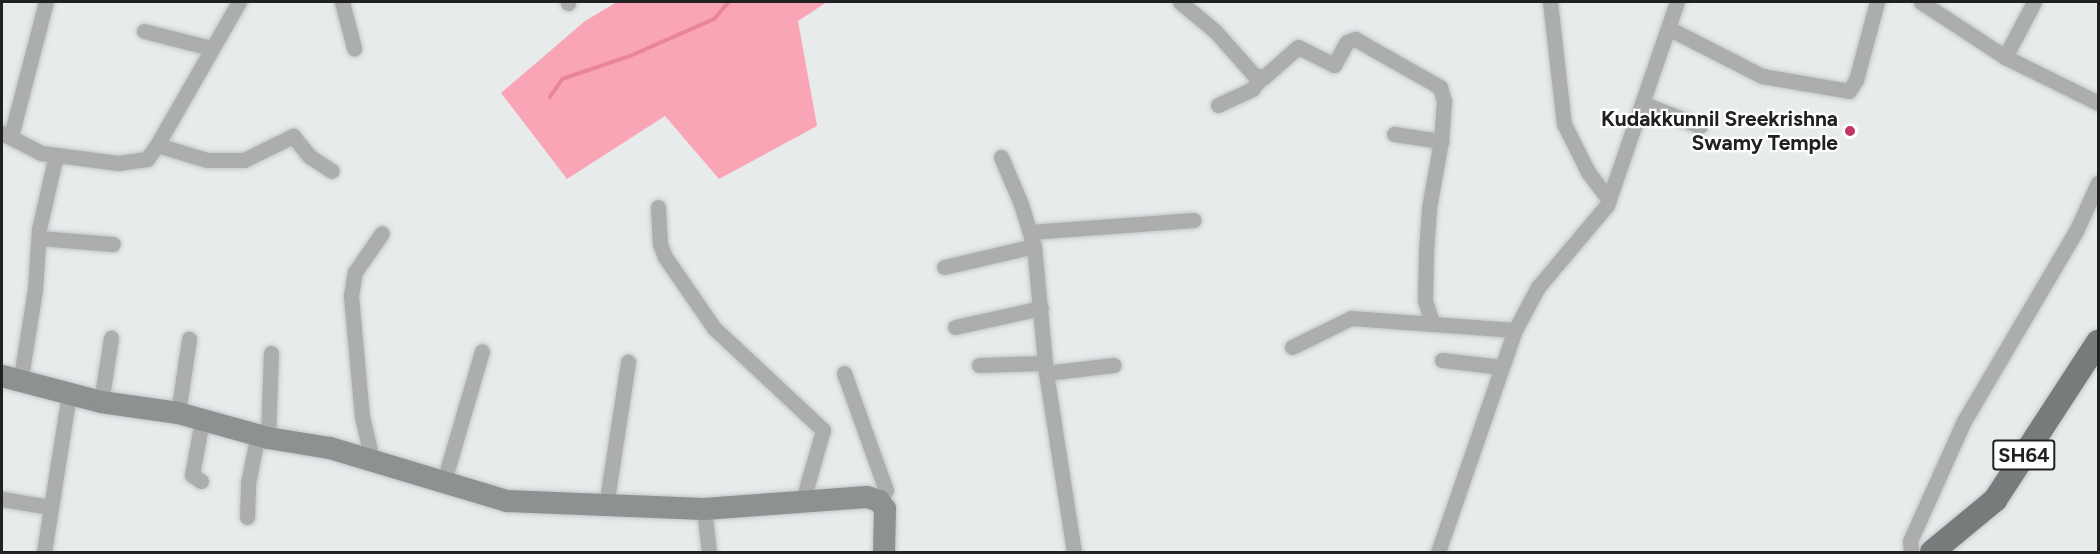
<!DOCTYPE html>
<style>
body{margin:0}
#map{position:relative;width:2100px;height:554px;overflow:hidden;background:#e7ebec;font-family:Figtree,sans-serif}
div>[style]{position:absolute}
.green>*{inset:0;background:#faa5b6}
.stream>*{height:4px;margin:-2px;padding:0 2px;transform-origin:2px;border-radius:2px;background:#e9859b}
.roads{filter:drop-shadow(0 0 2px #c3c7c8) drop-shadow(0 0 2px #c3c7c8)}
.street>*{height:15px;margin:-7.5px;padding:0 7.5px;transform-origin:7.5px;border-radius:7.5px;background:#acaeae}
.secondary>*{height:22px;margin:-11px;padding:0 11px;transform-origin:11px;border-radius:11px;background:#8e9191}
.primary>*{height:24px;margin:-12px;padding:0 12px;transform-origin:12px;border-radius:12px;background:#787b7c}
.dots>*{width:16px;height:16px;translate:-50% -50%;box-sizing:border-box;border:3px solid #fff;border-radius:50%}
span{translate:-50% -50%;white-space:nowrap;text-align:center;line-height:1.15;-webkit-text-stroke:4.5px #fff;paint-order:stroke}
.shield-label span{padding:2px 4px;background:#fff;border:2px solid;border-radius:4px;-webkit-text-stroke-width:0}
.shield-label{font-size:20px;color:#202222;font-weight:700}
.poi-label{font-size:21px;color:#202222;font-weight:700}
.right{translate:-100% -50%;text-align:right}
.frame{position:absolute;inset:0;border:3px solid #202222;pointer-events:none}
</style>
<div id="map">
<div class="green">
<div style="clip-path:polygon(617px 2px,827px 2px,798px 21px,817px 126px,719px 179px,665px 116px,567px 179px,501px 93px,585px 21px)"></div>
</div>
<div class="stream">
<div style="left:550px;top:97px;width:22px;rotate:-56deg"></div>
<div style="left:562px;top:79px;width:72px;rotate:-18.7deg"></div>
<div style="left:630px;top:56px;width:92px;rotate:-23.8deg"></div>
<div style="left:714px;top:19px;width:23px;rotate:-49deg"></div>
</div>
<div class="roads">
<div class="street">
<div style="left:342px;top:2px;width:48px;rotate:75.4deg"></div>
<div style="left:568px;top:2px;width:1px;rotate:90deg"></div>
<div style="left:1180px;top:2px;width:45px;rotate:39.6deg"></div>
<div style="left:1215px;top:31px;width:59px;rotate:48.4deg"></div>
<div style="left:1254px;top:75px;width:10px;rotate:11deg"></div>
<div style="left:1264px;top:77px;width:45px;rotate:-41.4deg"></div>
<div style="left:1298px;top:47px;width:40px;rotate:26.6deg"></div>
<div style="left:1334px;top:65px;width:26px;rotate:-61deg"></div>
<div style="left:1347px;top:42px;width:9px;rotate:-21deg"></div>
<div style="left:1355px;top:39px;width:98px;rotate:29.5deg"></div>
<div style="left:1440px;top:87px;width:15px;rotate:74deg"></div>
<div style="left:1444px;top:101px;width:40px;rotate:94.3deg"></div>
<div style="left:1441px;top:141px;width:68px;rotate:100.2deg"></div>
<div style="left:1429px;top:208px;width:44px;rotate:93.9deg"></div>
<div style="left:1426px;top:252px;width:49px;rotate:91.2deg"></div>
<div style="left:1425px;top:301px;width:22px;rotate:72deg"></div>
<div style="left:1550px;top:2px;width:123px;rotate:83.5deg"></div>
<div style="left:1564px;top:124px;width:54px;rotate:63.4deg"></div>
<div style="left:1588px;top:172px;width:35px;rotate:53deg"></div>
<div style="left:1921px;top:2px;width:100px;rotate:33.2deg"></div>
<div style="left:2005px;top:57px;width:104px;rotate:26.3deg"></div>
<div style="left:1670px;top:29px;width:103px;rotate:27.1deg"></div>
<div style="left:1762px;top:76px;width:88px;rotate:9.8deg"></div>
<div style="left:1849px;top:91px;width:13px;rotate:-58deg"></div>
<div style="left:1856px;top:80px;width:81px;rotate:-74.9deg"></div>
<div style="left:144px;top:31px;width:69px;rotate:14.2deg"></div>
<div style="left:2005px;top:57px;width:62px;rotate:-62.2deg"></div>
<div style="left:1644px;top:104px;width:60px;rotate:21.4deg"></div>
<div style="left:1218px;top:105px;width:38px;rotate:-25deg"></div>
<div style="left:1252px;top:89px;width:16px;rotate:-50deg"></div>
<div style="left:2px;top:133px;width:44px;rotate:27.1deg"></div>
<div style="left:41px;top:153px;width:78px;rotate:7.4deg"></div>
<div style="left:118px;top:163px;width:29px;rotate:-8deg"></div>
<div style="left:147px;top:159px;width:17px;rotate:-54deg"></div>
<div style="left:157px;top:145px;width:52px;rotate:16.7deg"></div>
<div style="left:207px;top:160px;width:37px"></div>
<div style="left:244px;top:160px;width:55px;rotate:-26.1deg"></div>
<div style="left:293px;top:136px;width:26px;rotate:51deg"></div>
<div style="left:309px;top:156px;width:27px;rotate:33deg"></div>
<div style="left:1394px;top:134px;width:48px;rotate:8.5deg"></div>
<div style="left:11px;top:136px;width:138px;rotate:-75.4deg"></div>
<div style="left:157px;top:145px;width:165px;rotate:-60.2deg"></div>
<div style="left:1001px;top:157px;width:51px;rotate:66.9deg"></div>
<div style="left:1021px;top:204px;width:44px;rotate:72.8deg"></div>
<div style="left:1034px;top:246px;width:128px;rotate:84.6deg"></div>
<div style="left:1046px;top:373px;width:181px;rotate:81.1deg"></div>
<div style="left:658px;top:207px;width:37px;rotate:87deg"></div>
<div style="left:660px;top:244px;width:14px;rotate:69deg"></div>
<div style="left:665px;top:257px;width:86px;rotate:55.4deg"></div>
<div style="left:714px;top:328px;width:149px;rotate:43.1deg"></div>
<div style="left:823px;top:430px;width:76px;rotate:106deg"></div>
<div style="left:1030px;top:232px;width:164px;rotate:-4.2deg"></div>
<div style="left:39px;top:238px;width:74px;rotate:4.6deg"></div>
<div style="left:944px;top:267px;width:92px;rotate:-13.1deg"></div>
<div style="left:955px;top:327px;width:88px;rotate:-12.5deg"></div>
<div style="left:1292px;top:347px;width:66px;rotate:-26.2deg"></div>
<div style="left:1351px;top:318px;width:164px;rotate:4.2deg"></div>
<div style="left:1442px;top:360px;width:60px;rotate:6.7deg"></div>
<div style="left:979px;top:365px;width:66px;rotate:-1.7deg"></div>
<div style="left:844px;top:373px;width:124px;rotate:70.3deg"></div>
<div style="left:886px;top:490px;width:13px;rotate:122deg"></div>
<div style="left:1046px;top:373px;width:68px;rotate:-6.7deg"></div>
<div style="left:20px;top:383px;width:95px;rotate:-80.9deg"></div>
<div style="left:35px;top:289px;width:60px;rotate:-86.2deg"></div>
<div style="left:39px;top:229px;width:76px;rotate:-77.1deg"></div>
<div style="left:101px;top:402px;width:65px;rotate:-81.1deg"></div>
<div style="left:178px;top:413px;width:75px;rotate:-81.5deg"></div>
<div style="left:268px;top:438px;width:85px;rotate:-88deg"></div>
<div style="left:373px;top:463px;width:47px;rotate:-103.4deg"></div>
<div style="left:362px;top:417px;width:121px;rotate:-95.2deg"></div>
<div style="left:351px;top:296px;width:24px;rotate:-81deg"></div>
<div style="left:355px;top:272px;width:47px;rotate:-55.3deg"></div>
<div style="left:201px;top:481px;width:11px;rotate:-146deg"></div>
<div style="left:192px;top:475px;width:56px;rotate:-79.7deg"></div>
<div style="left:444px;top:481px;width:135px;rotate:-73.7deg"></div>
<div style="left:2px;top:499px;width:49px;rotate:9.5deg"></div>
<div style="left:606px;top:506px;width:146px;rotate:-81.3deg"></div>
<div style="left:704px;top:509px;width:43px;rotate:83.4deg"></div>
<div style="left:247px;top:517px;width:34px;rotate:-88deg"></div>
<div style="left:248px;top:483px;width:50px;rotate:-78.5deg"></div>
<div style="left:44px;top:552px;width:160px;rotate:-81deg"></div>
<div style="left:1438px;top:552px;width:235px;rotate:-70.9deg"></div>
<div style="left:1515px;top:330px;width:49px;rotate:-61.9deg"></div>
<div style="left:1538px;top:287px;width:107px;rotate:-49.9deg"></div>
<div style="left:1607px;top:205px;width:215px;rotate:-71deg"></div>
<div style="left:1911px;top:552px;width:11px;rotate:-95deg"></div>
<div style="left:1910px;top:541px;width:132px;rotate:-65.8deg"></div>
<div style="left:1964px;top:421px;width:221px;rotate:-59.5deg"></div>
<div style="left:2076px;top:231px;width:53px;rotate:-65.4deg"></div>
</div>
<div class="secondary">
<div style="left:2px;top:376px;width:102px;rotate:14.7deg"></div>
<div style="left:101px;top:402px;width:78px;rotate:8.1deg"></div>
<div style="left:178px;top:413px;width:93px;rotate:15.5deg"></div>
<div style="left:268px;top:438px;width:63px;rotate:9.2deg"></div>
<div style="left:330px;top:448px;width:185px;rotate:16.7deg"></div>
<div style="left:507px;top:501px;width:197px;rotate:2.3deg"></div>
<div style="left:704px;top:509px;width:163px;rotate:-4.2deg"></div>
<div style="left:867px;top:497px;width:13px;rotate:18deg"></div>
<div style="left:879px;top:501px;width:10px;rotate:53deg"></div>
<div style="left:885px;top:509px;width:43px;rotate:91.3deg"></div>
</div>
<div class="primary">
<div style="left:1932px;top:552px;width:82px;rotate:-39.5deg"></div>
<div style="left:1995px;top:500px;width:189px;rotate:-56.9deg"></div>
</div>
</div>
<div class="dots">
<div style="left:1850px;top:131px;background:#c23461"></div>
</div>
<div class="shield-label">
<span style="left:2024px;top:455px">SH64</span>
</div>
<div class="poi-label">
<span class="right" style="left:1838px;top:131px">Kudakkunnil Sreekrishna<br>Swamy Temple</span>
</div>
<div class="frame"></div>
</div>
